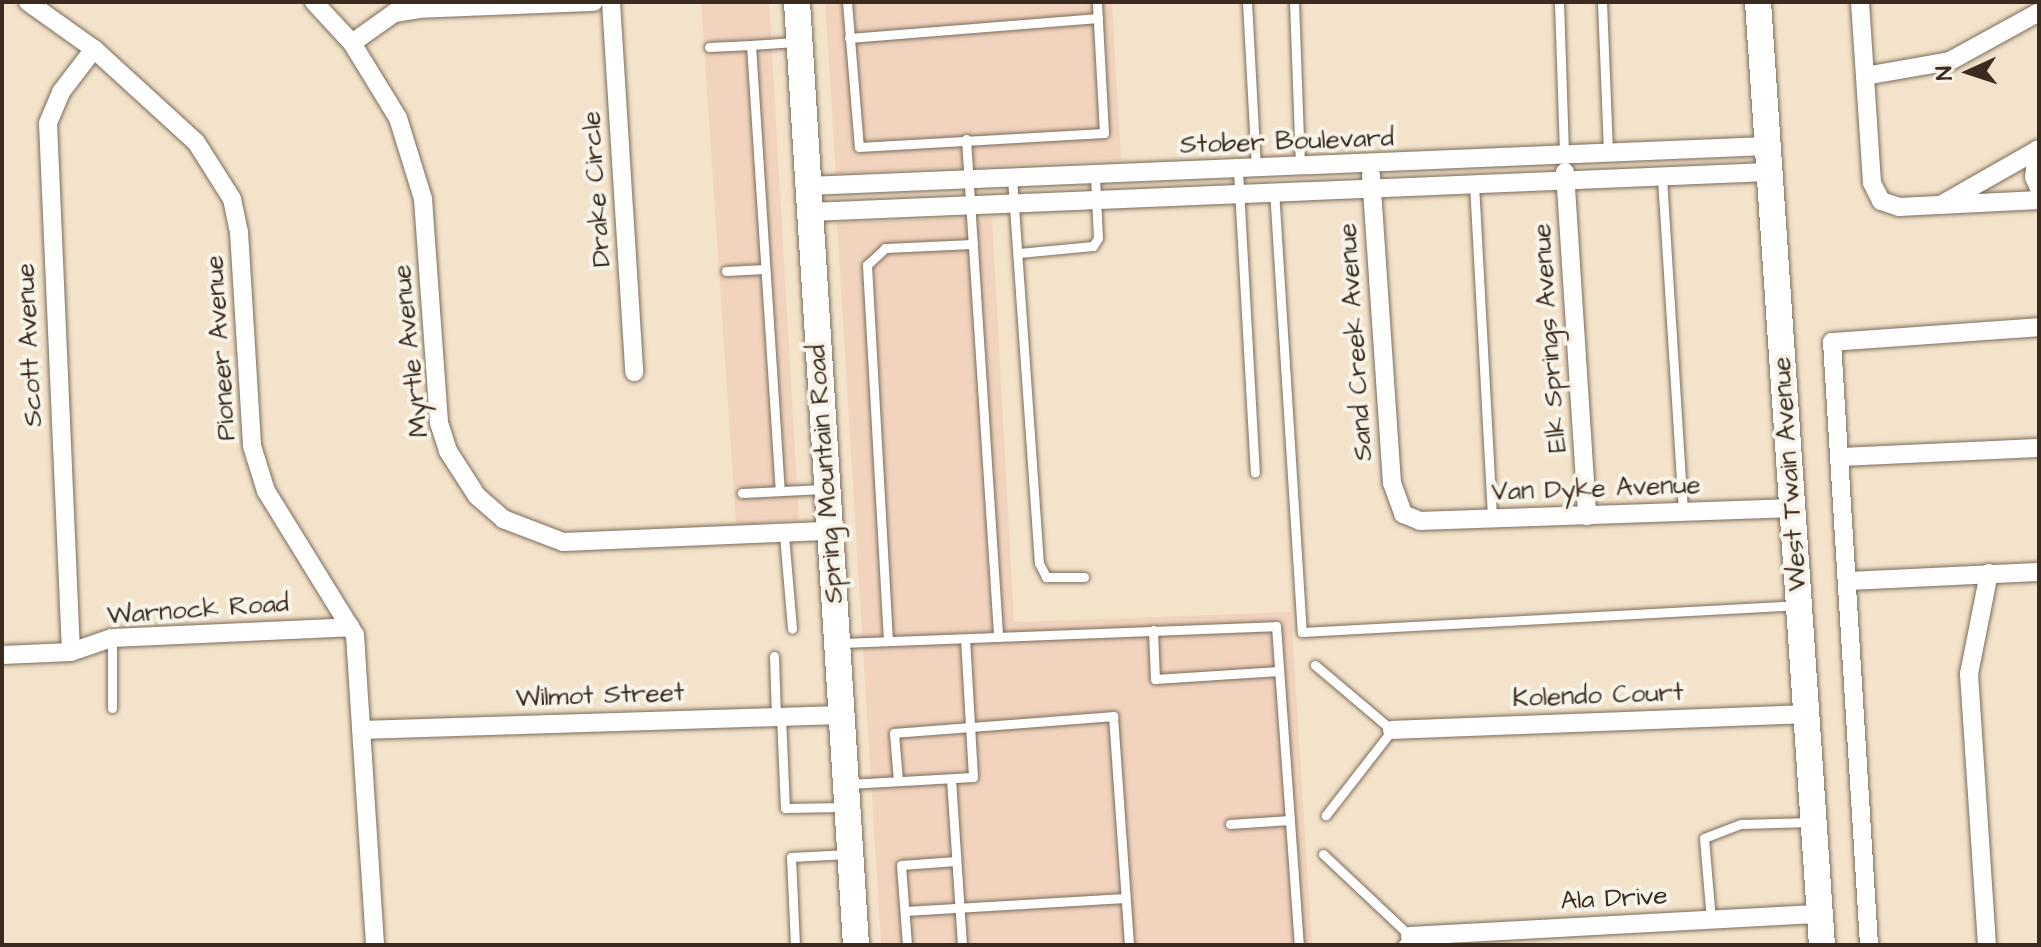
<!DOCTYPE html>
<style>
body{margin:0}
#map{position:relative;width:2041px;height:947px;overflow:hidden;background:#f3e3ca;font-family:"Architects Daughter",sans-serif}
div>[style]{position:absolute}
.built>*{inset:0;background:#f2d4be}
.roads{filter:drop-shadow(0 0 2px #7b6b5a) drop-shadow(0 0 2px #7b6b5a)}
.service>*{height:9px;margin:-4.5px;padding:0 4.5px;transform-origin:4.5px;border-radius:4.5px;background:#fff}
.minor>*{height:18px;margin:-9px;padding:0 9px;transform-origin:9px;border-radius:9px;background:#fff}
.secondary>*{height:26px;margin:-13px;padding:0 13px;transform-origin:13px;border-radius:13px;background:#fff}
span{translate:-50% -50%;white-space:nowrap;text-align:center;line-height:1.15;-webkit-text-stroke:8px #f7f3e8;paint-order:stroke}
.street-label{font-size:26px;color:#3b2a1e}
.frame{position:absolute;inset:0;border:4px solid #3b2a1e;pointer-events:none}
.north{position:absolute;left:1929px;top:32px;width:80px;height:80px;-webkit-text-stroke:6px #f7f3e8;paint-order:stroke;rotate:267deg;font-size:22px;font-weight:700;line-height:32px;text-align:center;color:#3b2a1e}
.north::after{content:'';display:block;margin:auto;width:28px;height:36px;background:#3b2a1e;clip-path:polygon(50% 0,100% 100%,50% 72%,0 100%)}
</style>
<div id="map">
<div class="built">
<div style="clip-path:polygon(701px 2px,769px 2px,799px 520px,736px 525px)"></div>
<div style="clip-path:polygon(825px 2px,1112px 2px,1121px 160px,836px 173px)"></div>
<div style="clip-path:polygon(992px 217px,1014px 622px,1291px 612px,1312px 945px,881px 945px,837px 223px)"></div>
</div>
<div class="roads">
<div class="service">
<div style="left:847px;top:2px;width:145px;rotate:85.3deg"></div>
<div style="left:859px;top:147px;width:245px;rotate:-3.3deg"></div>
<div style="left:1104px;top:133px;width:131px;rotate:-93.1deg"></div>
<div style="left:1247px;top:2px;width:168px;rotate:86.9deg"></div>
<div style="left:1294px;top:2px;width:164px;rotate:87.9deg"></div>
<div style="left:1559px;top:2px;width:153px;rotate:88.1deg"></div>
<div style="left:1602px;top:2px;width:152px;rotate:87.7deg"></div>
<div style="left:849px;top:38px;width:250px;rotate:-4.6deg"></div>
<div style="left:751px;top:45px;width:44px;rotate:-3.9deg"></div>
<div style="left:709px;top:47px;width:42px;rotate:-2.7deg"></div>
<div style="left:751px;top:45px;width:447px;rotate:86.3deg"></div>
<div style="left:966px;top:139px;width:499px;rotate:86.3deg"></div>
<div style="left:1238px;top:171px;width:302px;rotate:86.8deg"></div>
<div style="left:1012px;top:178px;width:386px;rotate:86deg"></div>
<div style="left:1039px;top:563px;width:16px;rotate:63deg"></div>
<div style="left:1046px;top:577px;width:38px"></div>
<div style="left:1662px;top:178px;width:335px;rotate:86.4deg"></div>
<div style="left:1474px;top:184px;width:335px;rotate:86.9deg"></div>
<div style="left:1274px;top:190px;width:443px;rotate:86.4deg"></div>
<div style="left:1302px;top:632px;width:495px;rotate:-3.1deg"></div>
<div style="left:1019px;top:253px;width:74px;rotate:-5.4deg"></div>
<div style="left:1093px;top:246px;width:9px;rotate:-58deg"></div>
<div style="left:1098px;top:238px;width:62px;rotate:-92.8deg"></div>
<div style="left:726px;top:271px;width:39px;rotate:-3deg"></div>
<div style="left:742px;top:493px;width:82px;rotate:-2.8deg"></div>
<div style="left:784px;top:535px;width:94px;rotate:85.1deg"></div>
<div style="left:1153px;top:630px;width:49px;rotate:87.7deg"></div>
<div style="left:1155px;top:679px;width:124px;rotate:-3.7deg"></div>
<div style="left:112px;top:638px;width:70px;rotate:90deg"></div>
<div style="left:888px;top:641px;width:377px;rotate:-93.2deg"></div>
<div style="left:867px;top:265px;width:25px;rotate:-43deg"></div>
<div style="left:885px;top:248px;width:88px;rotate:-2.6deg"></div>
<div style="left:840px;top:643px;width:436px;rotate:-2.2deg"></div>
<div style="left:1276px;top:626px;width:320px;rotate:85.9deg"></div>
<div style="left:774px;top:656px;width:61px;rotate:88.1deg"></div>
<div style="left:1315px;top:665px;width:101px;rotate:40.2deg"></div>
<div style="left:1392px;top:730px;width:108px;rotate:127.8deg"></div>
<div style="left:781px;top:717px;width:91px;rotate:87.5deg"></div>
<div style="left:785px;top:808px;width:58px;rotate:-1deg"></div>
<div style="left:951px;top:779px;width:166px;rotate:86.2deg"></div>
<div style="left:898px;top:781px;width:48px;rotate:-94.8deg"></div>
<div style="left:894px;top:733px;width:220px;rotate:-4.4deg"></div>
<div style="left:1113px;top:716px;width:230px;rotate:86deg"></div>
<div style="left:849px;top:784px;width:124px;rotate:-3.2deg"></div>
<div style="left:973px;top:777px;width:138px;rotate:-93.3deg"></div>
<div style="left:1230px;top:824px;width:60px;rotate:-3.8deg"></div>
<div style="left:1323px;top:854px;width:120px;rotate:43.3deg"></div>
<div style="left:1410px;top:936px;width:12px;rotate:132deg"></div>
<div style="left:905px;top:911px;width:220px;rotate:-3.4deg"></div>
<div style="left:1711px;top:920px;width:82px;rotate:-94.9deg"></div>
<div style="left:1704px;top:838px;width:40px;rotate:-21deg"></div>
<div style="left:1741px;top:824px;width:70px;rotate:-1.6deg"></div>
<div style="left:795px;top:945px;width:88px;rotate:-92.6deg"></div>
<div style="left:791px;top:857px;width:57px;rotate:-3deg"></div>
<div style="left:907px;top:945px;width:80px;rotate:-94.3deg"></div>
<div style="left:901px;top:865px;width:55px;rotate:-4.2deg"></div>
</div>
<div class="minor">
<div style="left:28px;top:2px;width:81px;rotate:35.5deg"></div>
<div style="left:94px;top:49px;width:138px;rotate:42.4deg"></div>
<div style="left:196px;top:142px;width:67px;rotate:57.7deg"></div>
<div style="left:232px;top:199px;width:34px;rotate:78deg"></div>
<div style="left:239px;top:232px;width:214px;rotate:86.5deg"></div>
<div style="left:252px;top:446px;width:47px;rotate:72.7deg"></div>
<div style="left:266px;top:491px;width:169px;rotate:58.3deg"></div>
<div style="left:355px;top:635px;width:311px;rotate:86.3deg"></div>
<div style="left:314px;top:2px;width:56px;rotate:47.2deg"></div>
<div style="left:352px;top:43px;width:88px;rotate:58.5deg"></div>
<div style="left:398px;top:118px;width:85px;rotate:72.8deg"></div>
<div style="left:423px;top:199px;width:225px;rotate:85.9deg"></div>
<div style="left:439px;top:423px;width:29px;rotate:72deg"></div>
<div style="left:448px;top:451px;width:54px;rotate:57.2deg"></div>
<div style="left:477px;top:496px;width:35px;rotate:41deg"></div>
<div style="left:503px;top:519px;width:64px;rotate:21deg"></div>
<div style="left:563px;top:542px;width:267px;rotate:-2.4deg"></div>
<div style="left:611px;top:2px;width:371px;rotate:86.4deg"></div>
<div style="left:1860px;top:2px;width:181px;rotate:86.2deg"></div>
<div style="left:1872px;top:183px;width:20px;rotate:63deg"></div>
<div style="left:1881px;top:201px;width:19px;rotate:18deg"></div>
<div style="left:1899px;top:207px;width:140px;rotate:-2.9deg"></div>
<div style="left:352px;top:43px;width:52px;rotate:-35.5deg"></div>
<div style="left:394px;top:13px;width:24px;rotate:-9deg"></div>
<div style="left:418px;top:9px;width:176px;rotate:-2.3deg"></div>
<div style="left:1865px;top:76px;width:86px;rotate:-10deg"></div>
<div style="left:1950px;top:61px;width:102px;rotate:-28.8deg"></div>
<div style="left:2037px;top:150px;width:27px;rotate:96deg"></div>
<div style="left:2034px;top:177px;width:12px;rotate:66deg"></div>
<div style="left:1565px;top:172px;width:345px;rotate:86.3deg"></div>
<div style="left:1371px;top:175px;width:309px;rotate:86.1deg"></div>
<div style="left:1392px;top:483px;width:33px;rotate:70deg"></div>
<div style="left:1403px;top:514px;width:18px;rotate:22deg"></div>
<div style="left:1420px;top:521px;width:373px;rotate:-2deg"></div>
<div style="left:808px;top:186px;width:960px;rotate:-2.39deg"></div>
<div style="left:1944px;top:203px;width:109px;rotate:-29.6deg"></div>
<div style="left:810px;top:212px;width:959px;rotate:-2.39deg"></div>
<div style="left:1839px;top:457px;width:200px;rotate:-2.6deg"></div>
<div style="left:1847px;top:581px;width:192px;rotate:-2.7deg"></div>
<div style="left:71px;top:652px;width:529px;rotate:-92.49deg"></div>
<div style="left:48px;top:123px;width:34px;rotate:-67deg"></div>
<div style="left:61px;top:92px;width:54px;rotate:-52.5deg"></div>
<div style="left:2px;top:655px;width:69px;rotate:-2.5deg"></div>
<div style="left:71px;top:652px;width:43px;rotate:-18.9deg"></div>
<div style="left:112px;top:638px;width:239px;rotate:-2.6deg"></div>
<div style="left:361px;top:730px;width:480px;rotate:-1.8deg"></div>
<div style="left:1392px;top:730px;width:415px;rotate:-2.2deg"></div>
<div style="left:1410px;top:936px;width:411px;rotate:-3.1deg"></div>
<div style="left:1869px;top:945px;width:604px;rotate:-93.51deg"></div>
<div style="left:1832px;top:342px;width:208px;rotate:-4.1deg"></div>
<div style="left:1987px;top:945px;width:272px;rotate:-93.8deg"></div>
<div style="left:1969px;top:674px;width:103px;rotate:-78.8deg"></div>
</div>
<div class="secondary">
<div style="left:797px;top:2px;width:945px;rotate:86.42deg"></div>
<div style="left:1758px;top:2px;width:945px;rotate:86.12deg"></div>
</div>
</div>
<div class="street-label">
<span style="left:1287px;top:142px;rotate:-2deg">Stober Boulevard</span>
<span style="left:597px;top:189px;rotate:-94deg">Drake Circle</span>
<span style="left:1550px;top:338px;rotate:-94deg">Elk Springs Avenue</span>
<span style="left:1356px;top:342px;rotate:-94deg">Sand Creek Avenue</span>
<span style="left:30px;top:345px;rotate:-93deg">Scott Avenue</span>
<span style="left:221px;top:348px;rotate:-94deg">Pioneer Avenue</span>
<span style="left:411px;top:351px;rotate:-96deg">Myrtle Avenue</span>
<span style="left:826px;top:474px;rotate:-94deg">Spring Mountain Road</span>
<span style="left:1790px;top:474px;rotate:-94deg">West Twain Avenue</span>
<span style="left:1596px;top:489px;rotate:-2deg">Van Dyke Avenue</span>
<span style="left:198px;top:610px;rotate:-4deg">Warnock Road</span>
<span style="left:600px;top:696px;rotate:-2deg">Wilmot Street</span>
<span style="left:1598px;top:696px;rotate:-2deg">Kolendo Court</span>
<span style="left:1614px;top:899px;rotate:-3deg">Ala Drive</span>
</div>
<div class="frame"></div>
<div class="north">N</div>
</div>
